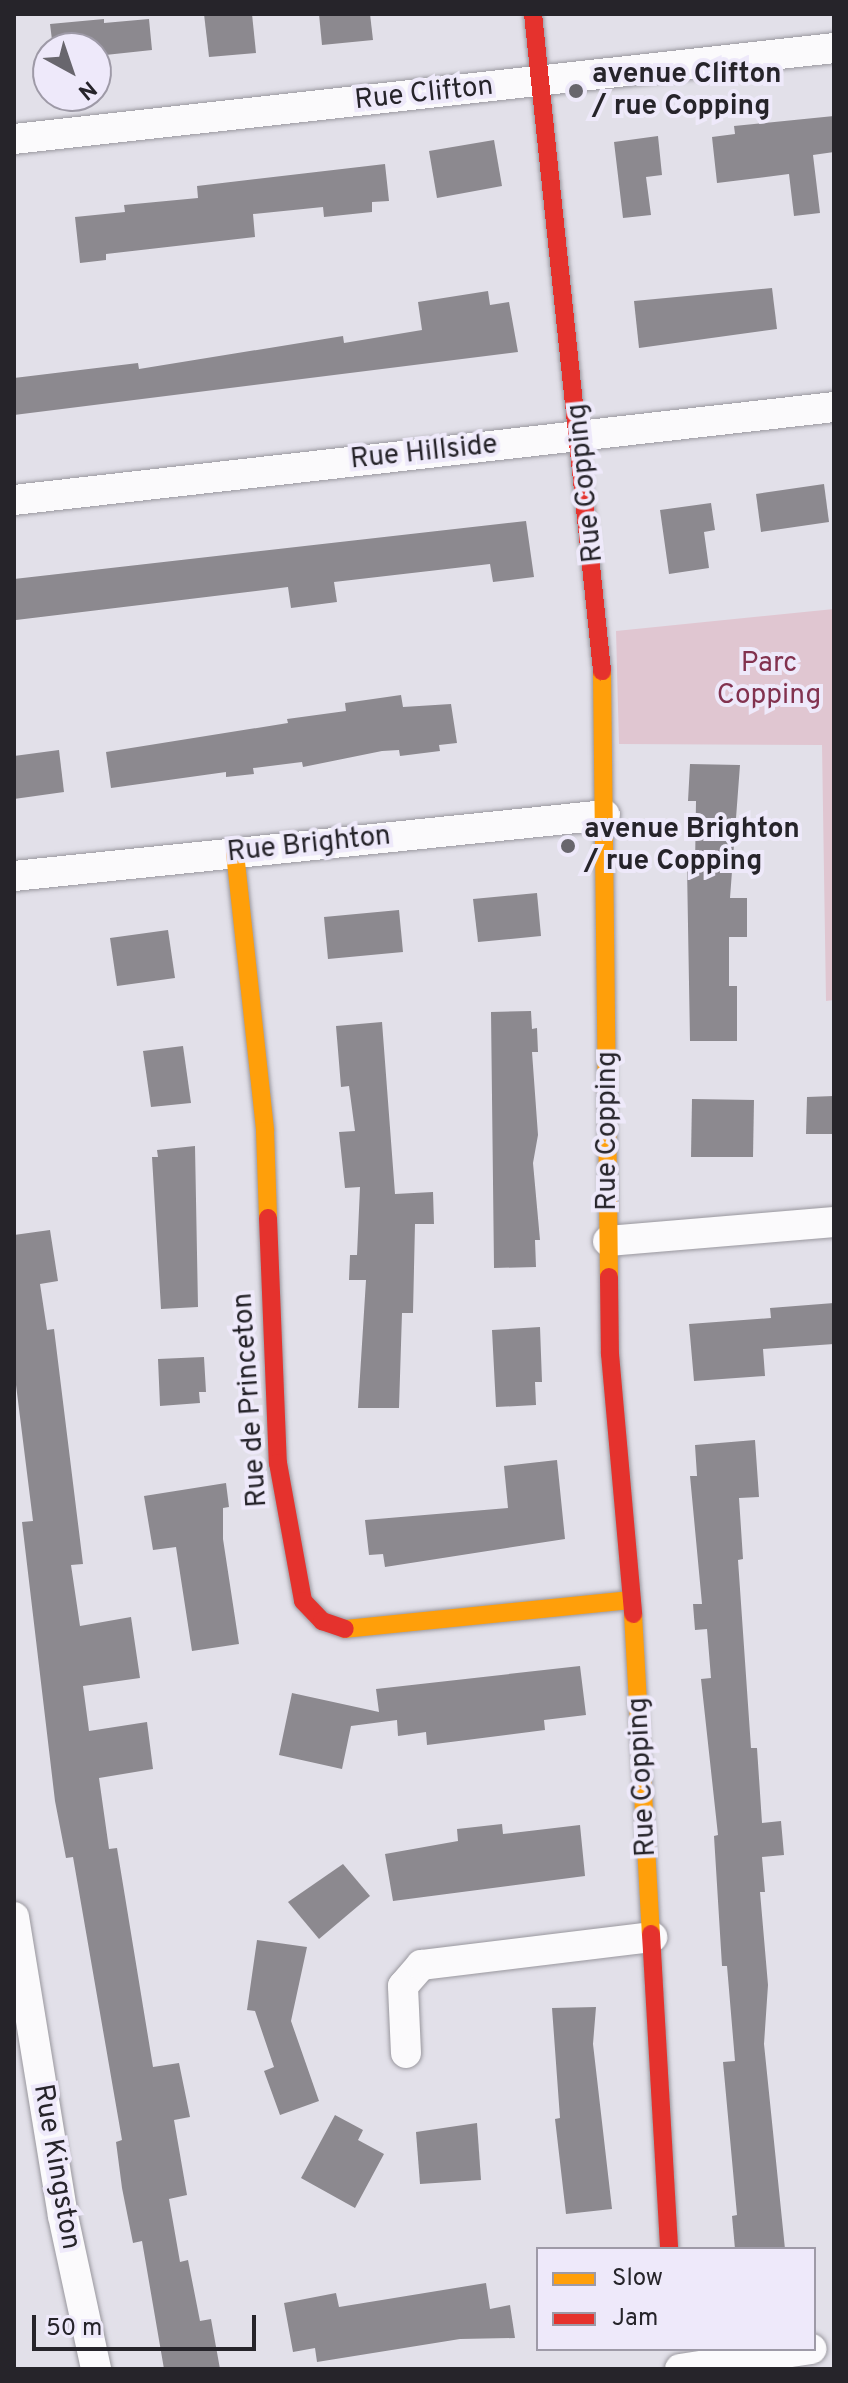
<!DOCTYPE html>
<style>
body{margin:0}
#map{position:relative;width:848px;height:2383px;overflow:hidden;background:#e2e0e9;font-family:Overpass,sans-serif}
div>[style]{position:absolute}
.green>*{inset:0;background:#e0c6d1}
.building>*{inset:0;background:#8c898f}
.roads{filter:drop-shadow(0 0 2px #99979e) drop-shadow(0 0 2px #99979e)}
.street>*{height:30px;margin:-15px;padding:0 15px;transform-origin:15px;border-radius:15px;background:#fbfafc}
.slow>*{height:18px;margin:-9px;padding:0 9px;transform-origin:9px;border-radius:9px;background:#ff9f0a}
.jam>*{height:18px;margin:-9px;padding:0 9px;transform-origin:9px;border-radius:9px;background:#e5322d}
.dots>*{width:22px;height:22px;translate:-50% -50%;box-sizing:border-box;border:4px solid #eee9fa;border-radius:50%}
span{translate:-50% -50%;white-space:nowrap;text-align:center;line-height:1.15;-webkit-text-stroke:8px #eee9fa;paint-order:stroke}
.poi-label{font-size:28px;color:#26242a;font-weight:700}
.left{translate:0 -50%;text-align:left}
.street-label{font-size:28px;color:#26242a}
.park-label{font-size:28px;color:#82324f}
.frame{position:absolute;inset:0;border:16px solid #26242a;pointer-events:none}
.legend{position:absolute;left:536px;top:2247px;width:280px;height:104px;box-sizing:border-box;background:#eee9fa;border:2px solid #9e9aa7;margin:0;padding:10px 14px;list-style:none;font-size:24px;color:#26242a}
.legend li{display:flex;align-items:center;gap:16px;height:40px}
.legend b{width:40px;border:2px solid #9e9aa7}
.north{position:absolute;left:32px;top:32px;width:80px;height:80px;box-sizing:border-box;background:#eee9fa;border:2px solid #9e9aa7;border-radius:50%;rotate:140deg;font-size:22px;font-weight:700;line-height:32px;text-align:center;color:#26242a}
.north::after{content:'';display:block;margin:auto;width:28px;height:36px;background:#68666d;clip-path:polygon(50% 0,100% 100%,50% 72%,0 100%)}
.scale{position:absolute;left:32px;top:2315px;width:224px;height:36px;box-sizing:border-box;border:4px solid #26242a;border-top:0;padding-left:10px;font-size:24px;line-height:28px;white-space:nowrap;color:#26242a;-webkit-text-stroke:6px #eee9fa;paint-order:stroke}
</style>
<div id="map">
<div class="green">
<div style="clip-path:polygon(834px 609px,834px 1000px,826px 1001px,822px 745px,619px 744px,616px 631px)"></div>
</div>
<div class="building">
<div style="clip-path:polygon(204px 14px,252px 14px,256px 53px,209px 57px)"></div>
<div style="clip-path:polygon(319px 14px,370px 14px,373px 40px,322px 45px)"></div>
<div style="clip-path:polygon(104px 19px,104px 23px,149px 19px,152px 50px,96px 56px,96px 48px,53px 48px,50px 24px)"></div>
<div style="clip-path:polygon(834px 116px,834px 152px,813px 155px,820px 213px,794px 216px,789px 174px,717px 183px,712px 137px,735px 134px,734px 126px)"></div>
<div style="clip-path:polygon(658px 136px,662px 175px,646px 177px,651px 215px,623px 218px,614px 142px)"></div>
<div style="clip-path:polygon(494px 140px,502px 186px,437px 198px,429px 151px)"></div>
<div style="clip-path:polygon(385px 164px,389px 201px,372px 202px,372px 212px,324px 217px,323px 207px,253px 214px,255px 237px,106px 254px,106px 260px,80px 263px,75px 217px,125px 212px,124px 205px,198px 198px,197px 186px)"></div>
<div style="clip-path:polygon(772px 288px,777px 329px,639px 348px,634px 301px)"></div>
<div style="clip-path:polygon(488px 291px,490px 305px,509px 302px,518px 352px,14px 415px,14px 378px,138px 363px,139px 369px,343px 336px,344px 343px,422px 330px,418px 302px)"></div>
<div style="clip-path:polygon(824px 484px,829px 522px,761px 532px,756px 494px)"></div>
<div style="clip-path:polygon(711px 503px,715px 530px,704px 532px,709px 568px,669px 574px,660px 510px)"></div>
<div style="clip-path:polygon(526px 521px,534px 577px,493px 582px,490px 564px,334px 582px,337px 602px,291px 608px,288px 587px,16px 620px,14px 579px)"></div>
<div style="clip-path:polygon(401px 695px,403px 707px,451px 704px,457px 743px,439px 745px,440px 751px,400px 756px,399px 750px,382px 751px,303px 767px,302px 762px,253px 768px,254px 774px,226px 777px,226px 772px,111px 788px,106px 752px,288px 723px,287px 719px,346px 711px,345px 703px)"></div>
<div style="clip-path:polygon(59px 750px,64px 792px,14px 799px,14px 756px)"></div>
<div style="clip-path:polygon(690px 764px,740px 765px,730px 898px,747px 898px,747px 937px,729px 937px,729px 986px,737px 986px,737px 1041px,690px 1041px,687px 867px,695px 867px,696px 801px,688px 801px)"></div>
<div style="clip-path:polygon(537px 893px,541px 936px,478px 942px,473px 899px)"></div>
<div style="clip-path:polygon(399px 910px,403px 952px,328px 959px,324px 917px)"></div>
<div style="clip-path:polygon(168px 930px,175px 978px,117px 986px,110px 938px)"></div>
<div style="clip-path:polygon(531px 1011px,532px 1029px,537px 1028px,538px 1052px,532px 1052px,538px 1135px,533px 1163px,540px 1240px,535px 1240px,536px 1267px,494px 1268px,491px 1012px)"></div>
<div style="clip-path:polygon(382px 1022px,395px 1194px,433px 1192px,434px 1224px,415px 1224px,413px 1313px,402px 1313px,399px 1408px,358px 1408px,366px 1280px,349px 1280px,350px 1255px,357px 1255px,360px 1187px,345px 1188px,339px 1132px,355px 1131px,349px 1086px,341px 1087px,336px 1026px)"></div>
<div style="clip-path:polygon(183px 1046px,191px 1103px,151px 1107px,143px 1051px)"></div>
<div style="clip-path:polygon(834px 1096px,834px 1134px,806px 1134px,807px 1097px)"></div>
<div style="clip-path:polygon(692px 1099px,754px 1100px,753px 1157px,691px 1157px)"></div>
<div style="clip-path:polygon(195px 1146px,198px 1307px,161px 1309px,152px 1157px,158px 1157px,157px 1150px)"></div>
<div style="clip-path:polygon(50px 1230px,58px 1281px,40px 1284px,47px 1330px,54px 1329px,83px 1564px,71px 1565px,80px 1626px,131px 1617px,140px 1678px,83px 1686px,89px 1731px,147px 1722px,153px 1769px,99px 1778px,109px 1849px,117px 1848px,153px 2067px,179px 2063px,190px 2117px,174px 2120px,187px 2195px,169px 2199px,180px 2262px,188px 2260px,200px 2321px,211px 2319px,220px 2369px,164px 2369px,142px 2241px,133px 2243px,122px 2188px,116px 2142px,122px 2140px,73px 1857px,66px 1858px,55px 1801px,22px 1522px,33px 1521px,14px 1369px,14px 1235px)"></div>
<div style="clip-path:polygon(834px 1303px,834px 1344px,763px 1349px,765px 1376px,694px 1381px,689px 1324px,771px 1318px,770px 1308px)"></div>
<div style="clip-path:polygon(540px 1327px,542px 1382px,535px 1382px,536px 1405px,496px 1407px,492px 1330px)"></div>
<div style="clip-path:polygon(204px 1357px,206px 1392px,199px 1392px,200px 1403px,160px 1406px,158px 1359px)"></div>
<div style="clip-path:polygon(755px 1440px,759px 1497px,739px 1498px,743px 1559px,738px 1560px,751px 1748px,757px 1748px,762px 1823px,781px 1821px,784px 1855px,762px 1857px,765px 1892px,760px 1892px,768px 1985px,764px 2044px,785px 2249px,735px 2249px,732px 2216px,737px 2215px,723px 2062px,735px 2061px,727px 1966px,722px 1966px,714px 1836px,718px 1835px,701px 1679px,711px 1678px,707px 1629px,695px 1630px,693px 1604px,702px 1604px,690px 1476px,697px 1476px,695px 1445px)"></div>
<div style="clip-path:polygon(557px 1460px,565px 1539px,385px 1567px,383px 1554px,369px 1555px,365px 1520px,508px 1508px,504px 1466px)"></div>
<div style="clip-path:polygon(226px 1483px,229px 1507px,223px 1508px,223px 1539px,239px 1644px,192px 1651px,176px 1547px,153px 1550px,144px 1496px)"></div>
<div style="clip-path:polygon(580px 1666px,586px 1715px,544px 1720px,545px 1730px,427px 1745px,426px 1732px,398px 1736px,397px 1720px,351px 1726px,342px 1769px,279px 1755px,292px 1693px,379px 1712px,376px 1689px)"></div>
<div style="clip-path:polygon(502px 1824px,503px 1834px,580px 1825px,585px 1876px,393px 1901px,385px 1854px,458px 1841px,457px 1829px)"></div>
<div style="clip-path:polygon(343px 1864px,370px 1896px,319px 1939px,288px 1902px)"></div>
<div style="clip-path:polygon(257px 1940px,307px 1947px,291px 2021px,319px 2101px,280px 2115px,264px 2071px,274px 2067px,255px 2011px,247px 2010px)"></div>
<div style="clip-path:polygon(596px 2007px,593px 2044px,612px 2209px,566px 2214px,555px 2119px,560px 2118px,552px 2008px)"></div>
<div style="clip-path:polygon(335px 2115px,363px 2130px,358px 2140px,384px 2154px,355px 2208px,301px 2178px)"></div>
<div style="clip-path:polygon(477px 2123px,481px 2180px,420px 2184px,416px 2132px)"></div>
<div style="clip-path:polygon(486px 2283px,490px 2309px,510px 2305px,515px 2338px,460px 2339px,317px 2362px,315px 2348px,293px 2352px,284px 2303px,336px 2293px,339px 2307px)"></div>
</div>
<div class="roads">
<div class="street">
<div style="left:14px;top:139px;width:825px;rotate:-6.33deg"></div>
<div style="left:14px;top:500px;width:825px;rotate:-6.47deg"></div>
<div style="left:14px;top:876px;width:594px;rotate:-5.89deg"></div>
<div style="left:608px;top:1241px;width:227px;rotate:-4.8deg"></div>
<div style="left:14px;top:1917px;width:303px;rotate:80.7deg"></div>
<div style="left:63px;top:2216px;width:157px;rotate:77.8deg"></div>
<div style="left:406px;top:2053px;width:67px;rotate:-92.6deg"></div>
<div style="left:403px;top:1986px;width:28px;rotate:-49deg"></div>
<div style="left:421px;top:1965px;width:233px;rotate:-6.9deg"></div>
<div style="left:680px;top:2369px;width:133px;rotate:-8.7deg"></div>
</div>
<div class="slow">
<div style="left:602px;top:671px;width:606px;rotate:89.34deg"></div>
<div style="left:235px;top:853px;width:280px;rotate:83.8deg"></div>
<div style="left:265px;top:1131px;width:87px;rotate:88deg"></div>
<div style="left:633px;top:1614px;width:321px;rotate:86.8deg"></div>
<div style="left:345px;top:1629px;width:288px;rotate:-5.8deg"></div>
</div>
<div class="jam">
<div style="left:533px;top:14px;width:661px;rotate:84deg"></div>
<div style="left:268px;top:1218px;width:245px;rotate:87.7deg"></div>
<div style="left:278px;top:1463px;width:140px;rotate:79.7deg"></div>
<div style="left:303px;top:1601px;width:28px;rotate:46deg"></div>
<div style="left:322px;top:1621px;width:24px;rotate:19deg"></div>
<div style="left:609px;top:1277px;width:77px;rotate:89.3deg"></div>
<div style="left:610px;top:1354px;width:261px;rotate:84.9deg"></div>
<div style="left:651px;top:1934px;width:316px;rotate:86.7deg"></div>
</div>
</div>
<div class="dots">
<div style="left:576px;top:91px;background:#68666d"></div>
<div style="left:568px;top:846px;background:#68666d"></div>
</div>
<div class="poi-label">
<span class="left" style="left:592px;top:91px">avenue Clifton<br>/ rue Copping</span>
<span class="left" style="left:584px;top:846px">avenue Brighton<br>/ rue Copping</span>
</div>
<div class="street-label">
<span style="left:424px;top:94px;rotate:-6deg">Rue Clifton</span>
<span style="left:424px;top:453px;rotate:-6deg">Rue Hillside</span>
<span style="left:586px;top:483px;rotate:-96deg">Rue Copping</span>
<span style="left:309px;top:845px;rotate:-6deg">Rue Brighton</span>
<span style="left:608px;top:1131px;rotate:-90deg">Rue Copping</span>
<span style="left:251px;top:1400px;rotate:-94deg">Rue de Princeton</span>
<span style="left:643px;top:1777px;rotate:-93deg">Rue Copping</span>
<span style="left:56px;top:2167px;rotate:80deg">Rue Kingston</span>
</div>
<div class="park-label">
<span style="left:769px;top:680px">Parc<br>Copping</span>
</div>
<div class="frame"></div>
<ul class="legend">
<li><b style="height:10px;background:#ff9f0a"></b>Slow</li>
<li><b style="height:10px;background:#e5322d"></b>Jam</li>
</ul>
<div class="north">N</div>
<div class="scale">50 m</div>
</div>
